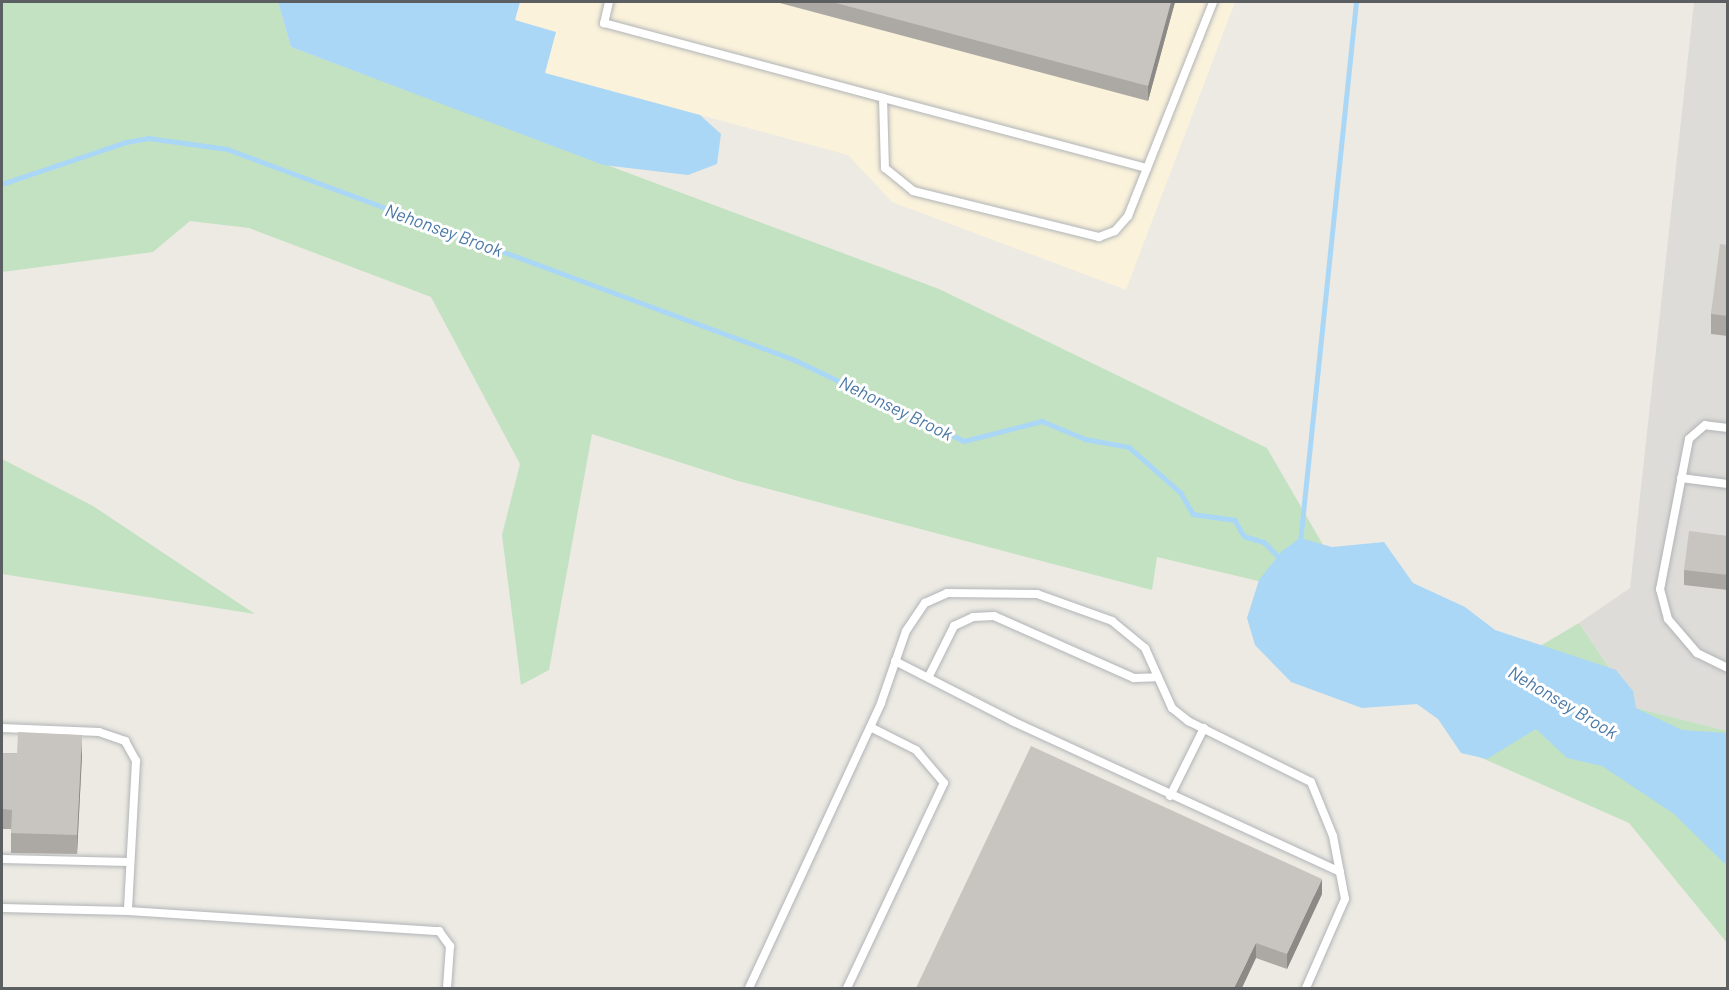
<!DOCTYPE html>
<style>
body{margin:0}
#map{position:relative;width:1729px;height:990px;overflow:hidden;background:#eceae3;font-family:Barlow,sans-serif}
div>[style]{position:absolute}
.commercial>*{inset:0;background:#faf2db}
.industrial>*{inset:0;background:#dedcd8}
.green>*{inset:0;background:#c3e2c2}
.water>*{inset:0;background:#aad7f6}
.stream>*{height:4.5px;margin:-2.25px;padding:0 2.25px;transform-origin:2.25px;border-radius:2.25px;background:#aad7f6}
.roads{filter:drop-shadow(0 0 2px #b1b4b7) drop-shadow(0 0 2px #b1b4b7)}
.service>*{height:8px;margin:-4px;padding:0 4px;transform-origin:4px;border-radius:4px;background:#fff}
.wall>*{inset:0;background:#aca9a5}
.shaded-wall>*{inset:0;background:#8c8a86}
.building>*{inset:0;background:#c8c5c0}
span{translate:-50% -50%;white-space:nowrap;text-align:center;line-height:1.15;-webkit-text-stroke:6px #fff;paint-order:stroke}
.water-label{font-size:18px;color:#4a78a6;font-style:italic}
.frame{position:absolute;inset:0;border:3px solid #5c5f62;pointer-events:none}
</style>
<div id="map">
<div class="commercial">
<div style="clip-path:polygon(520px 2px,1235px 2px,1126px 290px,892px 202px,848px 155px,545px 73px,514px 20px)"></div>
</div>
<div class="industrial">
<div style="clip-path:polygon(1694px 2px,1727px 2px,1727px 731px,1636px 708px,1579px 623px,1630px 588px)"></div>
</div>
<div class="green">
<div style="clip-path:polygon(2px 2px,278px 2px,291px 47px,939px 289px,1267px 448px,1337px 569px,1275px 585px,1157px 557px,1152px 590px,738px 481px,592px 434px,549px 670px,521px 685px,502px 535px,520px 464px,431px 297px,249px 228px,190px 221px,153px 252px,2px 272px)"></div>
<div style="clip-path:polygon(2px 459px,93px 506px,255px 614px,2px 574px)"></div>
<div style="clip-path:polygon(1579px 623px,1636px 708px,1727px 731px,1727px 943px,1629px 823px,1457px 747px,1506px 666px)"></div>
</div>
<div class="water">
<div style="clip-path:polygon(278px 2px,520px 2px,515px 20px,556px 32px,545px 73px,700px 115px,721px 134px,717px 164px,688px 175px,603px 165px,291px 47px)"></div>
<div style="clip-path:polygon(1300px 538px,1332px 547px,1384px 542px,1413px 583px,1465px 607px,1495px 630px,1616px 670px,1633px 691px,1636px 708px,1682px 730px,1727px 733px,1727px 866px,1674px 814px,1602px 766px,1567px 758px,1536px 729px,1487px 759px,1461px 753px,1438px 719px,1417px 704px,1362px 708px,1291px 682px,1255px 645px,1247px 618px,1259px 580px,1282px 551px)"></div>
</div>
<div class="stream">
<div style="left:2px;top:184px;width:131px;rotate:-18.7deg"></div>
<div style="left:126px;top:142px;width:22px;rotate:-10deg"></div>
<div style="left:148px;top:138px;width:80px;rotate:7.9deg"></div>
<div style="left:227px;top:149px;width:606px;rotate:20.38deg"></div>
<div style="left:795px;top:360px;width:187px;rotate:25.6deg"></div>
<div style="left:964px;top:441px;width:81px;rotate:-14.4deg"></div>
<div style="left:1042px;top:421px;width:47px;rotate:22.7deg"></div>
<div style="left:1085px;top:439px;width:45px;rotate:10.3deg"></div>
<div style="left:1129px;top:447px;width:69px;rotate:41.5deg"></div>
<div style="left:1181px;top:493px;width:24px;rotate:60deg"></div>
<div style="left:1193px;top:514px;width:42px;rotate:8.1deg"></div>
<div style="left:1235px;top:520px;width:18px;rotate:61deg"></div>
<div style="left:1244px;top:536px;width:21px;rotate:17deg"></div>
<div style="left:1264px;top:542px;width:25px;rotate:45deg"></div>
<div style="left:1300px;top:542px;width:543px;rotate:-84.08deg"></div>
</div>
<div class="roads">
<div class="service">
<div style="left:609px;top:2px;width:22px;rotate:103deg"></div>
<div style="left:604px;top:23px;width:289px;rotate:15deg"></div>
<div style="left:883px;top:98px;width:70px;rotate:88.4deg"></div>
<div style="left:885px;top:168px;width:36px;rotate:39deg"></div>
<div style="left:913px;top:191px;width:192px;rotate:13.9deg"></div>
<div style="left:1099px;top:237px;width:17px;rotate:-21deg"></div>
<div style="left:1115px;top:231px;width:20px;rotate:-49deg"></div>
<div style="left:1128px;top:216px;width:230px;rotate:-68.3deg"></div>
<div style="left:883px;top:98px;width:273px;rotate:14.9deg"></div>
<div style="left:1728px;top:428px;width:23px;rotate:-173deg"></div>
<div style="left:1705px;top:425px;width:21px;rotate:139deg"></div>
<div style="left:1689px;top:439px;width:153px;rotate:100.9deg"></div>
<div style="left:1660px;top:589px;width:31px;rotate:75deg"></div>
<div style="left:1668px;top:619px;width:45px;rotate:49.5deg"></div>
<div style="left:1697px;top:653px;width:34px;rotate:26deg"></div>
<div style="left:1681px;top:478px;width:47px;rotate:7.3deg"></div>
<div style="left:895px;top:661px;width:131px;rotate:27.1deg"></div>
<div style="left:1012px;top:721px;width:361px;rotate:24.7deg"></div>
<div style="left:929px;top:676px;width:56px;rotate:-63.4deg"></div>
<div style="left:954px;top:626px;width:21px;rotate:-25deg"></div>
<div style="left:973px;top:617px;width:21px;rotate:-3deg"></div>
<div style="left:994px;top:616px;width:153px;rotate:23.9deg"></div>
<div style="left:1134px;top:678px;width:24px;rotate:-2deg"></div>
<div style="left:2px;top:728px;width:97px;rotate:2.4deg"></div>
<div style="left:99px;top:732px;width:28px;rotate:19deg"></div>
<div style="left:125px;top:741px;width:23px;rotate:61deg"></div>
<div style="left:136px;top:761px;width:150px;rotate:93.1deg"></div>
<div style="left:128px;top:911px;width:126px;rotate:-178.6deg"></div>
<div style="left:1170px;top:796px;width:76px;rotate:-63.4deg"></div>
<div style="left:2px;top:859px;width:127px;rotate:1.4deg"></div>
<div style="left:128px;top:911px;width:312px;rotate:3.7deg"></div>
<div style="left:439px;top:931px;width:19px;rotate:54deg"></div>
<div style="left:450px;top:946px;width:42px;rotate:94.1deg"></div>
<div style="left:749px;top:988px;width:314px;rotate:-65.1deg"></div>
<div style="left:881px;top:703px;width:76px;rotate:-70.9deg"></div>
<div style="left:906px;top:631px;width:34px;rotate:-56deg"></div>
<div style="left:925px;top:603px;width:24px;rotate:-24deg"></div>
<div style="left:947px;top:593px;width:90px;rotate:0.6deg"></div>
<div style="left:1037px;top:594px;width:80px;rotate:19.8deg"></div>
<div style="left:1112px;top:621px;width:43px;rotate:39.3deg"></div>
<div style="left:1145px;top:648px;width:66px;rotate:65.8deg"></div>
<div style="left:1172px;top:708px;width:21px;rotate:39deg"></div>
<div style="left:1188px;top:721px;width:137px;rotate:26.4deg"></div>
<div style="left:1311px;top:782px;width:58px;rotate:67.8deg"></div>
<div style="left:1333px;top:836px;width:64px;rotate:79.2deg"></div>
<div style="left:1345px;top:899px;width:97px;rotate:113.7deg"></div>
<div style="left:847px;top:988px;width:227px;rotate:-64.7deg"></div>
<div style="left:944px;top:783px;width:43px;rotate:-130.3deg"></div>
<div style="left:916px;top:750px;width:51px;rotate:-153.4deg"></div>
</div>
</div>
<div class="wall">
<div style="clip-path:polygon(776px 2px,1175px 2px,1148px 101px)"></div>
<div style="clip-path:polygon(1728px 245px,1728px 336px,1711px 334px,1711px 314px)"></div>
<div style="clip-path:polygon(1728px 536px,1728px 590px,1684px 585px,1684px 570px)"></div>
<div style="clip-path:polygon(2px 753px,82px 755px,77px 854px,11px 853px,11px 829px,2px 829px)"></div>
<div style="clip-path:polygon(1322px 894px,1287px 969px,1256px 958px,916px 988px)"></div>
</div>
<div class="shaded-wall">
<div style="clip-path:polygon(1171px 2px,1175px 2px,1148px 101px,1148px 86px)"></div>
<div style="clip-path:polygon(82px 735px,82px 755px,77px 854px,77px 835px)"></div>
<div style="clip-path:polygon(1322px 879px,1322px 894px,1287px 969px,1287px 954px)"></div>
<div style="clip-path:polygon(1256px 943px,1256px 958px,1242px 988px,1234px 988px)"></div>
</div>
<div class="building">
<div style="clip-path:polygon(832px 2px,1171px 2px,1148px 86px)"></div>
<div style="clip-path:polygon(1720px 244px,1728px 245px,1728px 316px,1711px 314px)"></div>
<div style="clip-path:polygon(1689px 531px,1728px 536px,1728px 575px,1684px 570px)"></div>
<div style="clip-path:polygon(18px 732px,82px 735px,77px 835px,11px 833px,12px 810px,2px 809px,2px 753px,17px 754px)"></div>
<div style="clip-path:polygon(1031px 746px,1322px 879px,1287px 954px,1256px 943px,1234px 988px,916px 988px)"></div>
</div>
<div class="water-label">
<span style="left:444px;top:230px;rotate:20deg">Nehonsey Brook</span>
<span style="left:896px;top:408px;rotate:26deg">Nehonsey Brook</span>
<span style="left:1563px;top:702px;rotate:31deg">Nehonsey Brook</span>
</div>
<div class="frame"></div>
</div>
